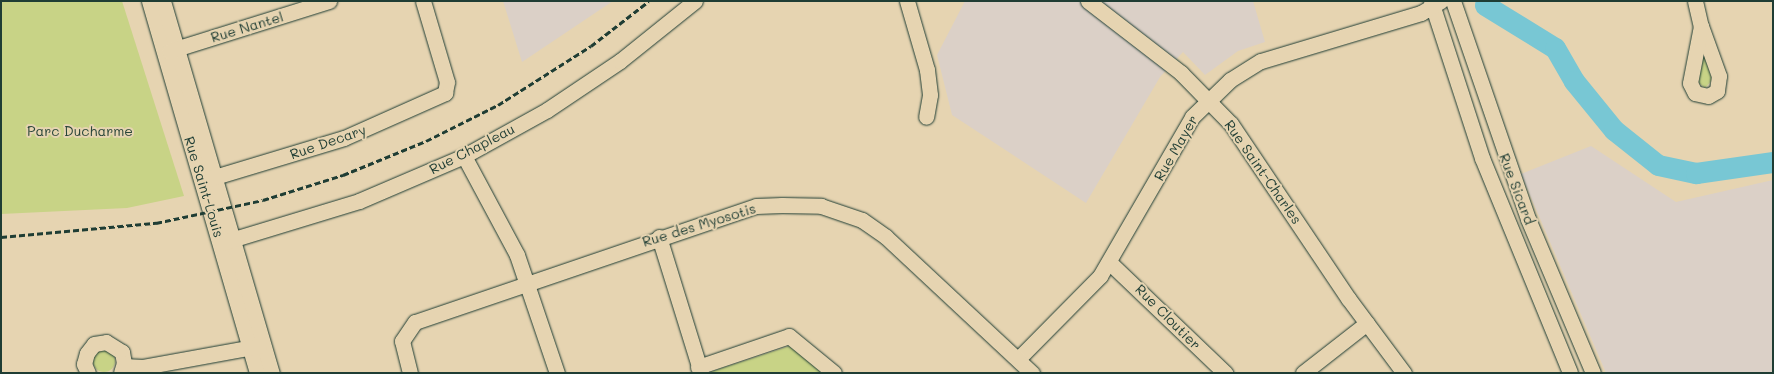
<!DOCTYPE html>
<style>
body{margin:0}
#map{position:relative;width:1774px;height:374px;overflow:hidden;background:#e6d4b1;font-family:Mali,sans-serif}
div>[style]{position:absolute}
.built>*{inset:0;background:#dbd0c7}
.green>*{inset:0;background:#c8d386}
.round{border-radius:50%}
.river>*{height:21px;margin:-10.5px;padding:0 10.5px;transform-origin:10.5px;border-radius:10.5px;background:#78c7d4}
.roads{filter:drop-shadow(0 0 1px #1f3d34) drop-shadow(0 0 1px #1f3d34)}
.minor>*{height:15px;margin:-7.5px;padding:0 7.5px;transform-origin:7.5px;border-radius:7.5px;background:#e6d4b1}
.rail>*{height:3px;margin-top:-1.5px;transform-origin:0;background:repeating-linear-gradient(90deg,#1f3d34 0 6px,transparent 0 9px)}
span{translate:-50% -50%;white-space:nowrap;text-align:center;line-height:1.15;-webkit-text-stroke:4px #e6d4b1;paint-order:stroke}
.street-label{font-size:14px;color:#1f3d34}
.park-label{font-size:14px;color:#274438}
.frame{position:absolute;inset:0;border:2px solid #1f3d34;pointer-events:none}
</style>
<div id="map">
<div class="built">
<div style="clip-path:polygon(503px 1px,613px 1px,522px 62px)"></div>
<div style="clip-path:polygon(965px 1px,1253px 1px,1265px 42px,1238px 51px,1205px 75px,1183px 52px,1160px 77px,1086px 203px,952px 115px,937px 55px)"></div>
<div style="clip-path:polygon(1591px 146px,1676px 202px,1773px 180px,1773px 373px,1606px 373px,1521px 174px)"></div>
</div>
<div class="green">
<div style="clip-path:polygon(1px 1px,122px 1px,184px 196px,127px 208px,1px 214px)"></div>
<div style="clip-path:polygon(1701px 57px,1705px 57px,1712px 80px,1705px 88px,1699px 83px)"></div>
<div style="clip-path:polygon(796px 344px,827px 373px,707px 373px)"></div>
<div class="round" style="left:93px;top:350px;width:22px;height:22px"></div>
</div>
<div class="river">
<div style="left:1485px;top:5px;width:82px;rotate:31.6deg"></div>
<div style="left:1555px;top:48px;width:38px;rotate:60deg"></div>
<div style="left:1574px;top:81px;width:63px;rotate:50.8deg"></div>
<div style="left:1614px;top:130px;width:56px;rotate:38.5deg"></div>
<div style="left:1658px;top:165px;width:39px;rotate:12deg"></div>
<div style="left:1696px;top:173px;width:78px;rotate:-8.1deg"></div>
</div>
<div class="roads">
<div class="minor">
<div style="left:149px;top:1px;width:387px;rotate:73.8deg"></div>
<div style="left:163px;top:1px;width:388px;rotate:73.7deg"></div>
<div style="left:907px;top:1px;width:72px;rotate:73.8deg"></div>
<div style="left:927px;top:70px;width:25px;rotate:83deg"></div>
<div style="left:930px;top:95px;width:22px;rotate:100deg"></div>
<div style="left:1088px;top:1px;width:118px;rotate:37.7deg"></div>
<div style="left:1181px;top:73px;width:71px;rotate:45.6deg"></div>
<div style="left:1231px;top:124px;width:210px;rotate:56.1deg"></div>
<div style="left:1348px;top:298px;width:94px;rotate:53.3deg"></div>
<div style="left:1431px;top:1px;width:165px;rotate:72deg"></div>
<div style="left:1482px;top:158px;width:232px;rotate:67.7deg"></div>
<div style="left:1453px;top:1px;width:231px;rotate:71deg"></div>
<div style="left:1528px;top:219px;width:167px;rotate:67.1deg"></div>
<div style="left:1695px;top:1px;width:26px;rotate:77deg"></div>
<div style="left:1701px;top:26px;width:53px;rotate:70.2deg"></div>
<div style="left:1719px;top:76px;width:15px;rotate:98deg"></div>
<div style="left:1717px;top:91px;width:10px;rotate:151deg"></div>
<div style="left:1708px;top:96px;width:13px;rotate:-167deg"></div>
<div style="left:1695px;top:93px;width:11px;rotate:-117deg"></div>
<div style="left:1690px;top:83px;width:58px;rotate:-79.1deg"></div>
<div style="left:169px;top:51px;width:168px;rotate:-17.4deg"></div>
<div style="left:464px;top:156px;width:112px;rotate:61.8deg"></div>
<div style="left:517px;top:255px;width:125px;rotate:71.3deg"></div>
<div style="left:208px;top:179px;width:142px;rotate:-16.8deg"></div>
<div style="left:344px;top:138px;width:111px;rotate:-24deg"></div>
<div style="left:445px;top:93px;width:11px;rotate:-80deg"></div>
<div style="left:447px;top:82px;width:84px;rotate:-106.5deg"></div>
<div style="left:659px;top:237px;width:142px;rotate:72.8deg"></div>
<div style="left:221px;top:243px;width:144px;rotate:-16.9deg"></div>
<div style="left:359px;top:201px;width:114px;rotate:-23.2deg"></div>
<div style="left:464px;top:156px;width:95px;rotate:-29deg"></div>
<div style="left:547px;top:110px;width:88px;rotate:-33.9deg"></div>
<div style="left:620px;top:61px;width:96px;rotate:-38.7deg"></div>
<div style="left:1109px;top:262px;width:161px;rotate:43.7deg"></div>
<div style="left:1018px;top:359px;width:117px;rotate:-45.3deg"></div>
<div style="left:1100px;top:276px;width:184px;rotate:-59.9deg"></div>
<div style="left:1192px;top:117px;width:53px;rotate:-44.2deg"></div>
<div style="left:1230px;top:80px;width:36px;rotate:-32deg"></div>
<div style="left:1261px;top:61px;width:167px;rotate:-16.7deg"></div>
<div style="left:1421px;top:13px;width:23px;rotate:-31deg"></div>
<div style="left:124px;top:366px;width:19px;rotate:3deg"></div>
<div style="left:143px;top:367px;width:118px;rotate:-10.3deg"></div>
<div style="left:698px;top:367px;width:96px;rotate:-18.8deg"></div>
<div style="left:789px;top:336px;width:58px;rotate:39.4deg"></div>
<div style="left:88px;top:373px;width:10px;rotate:-114deg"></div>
<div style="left:84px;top:364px;width:11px;rotate:-75deg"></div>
<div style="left:87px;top:353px;width:11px;rotate:-52deg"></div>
<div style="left:94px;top:344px;width:12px;rotate:-9deg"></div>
<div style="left:106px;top:342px;width:19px;rotate:32deg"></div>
<div style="left:122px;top:352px;width:11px;rotate:80deg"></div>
<div style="left:124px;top:363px;width:10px;rotate:107deg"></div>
<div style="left:410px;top:373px;width:33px;rotate:-104deg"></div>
<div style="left:402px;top:341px;width:23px;rotate:-56deg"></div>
<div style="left:415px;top:322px;width:360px;rotate:-18.8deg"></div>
<div style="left:756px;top:206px;width:26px;rotate:-2deg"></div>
<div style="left:782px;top:205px;width:39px;rotate:1deg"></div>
<div style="left:821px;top:206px;width:43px;rotate:18.9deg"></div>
<div style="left:862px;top:220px;width:29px;rotate:35deg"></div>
<div style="left:886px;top:237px;width:200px;rotate:43deg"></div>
<div style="left:1303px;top:373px;width:81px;rotate:-38deg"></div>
</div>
</div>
<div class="rail">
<div style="left:1px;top:237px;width:156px;rotate:-5.2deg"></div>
<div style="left:156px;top:223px;width:109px;rotate:-12.1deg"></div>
<div style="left:263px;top:200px;width:84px;rotate:-17.4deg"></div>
<div style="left:343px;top:175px;width:90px;rotate:-22.3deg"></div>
<div style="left:426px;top:141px;width:80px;rotate:-26.6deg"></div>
<div style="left:498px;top:105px;width:110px;rotate:-32.4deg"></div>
<div style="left:591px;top:46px;width:73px;rotate:-37.8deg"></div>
</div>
<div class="street-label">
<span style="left:247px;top:27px;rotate:-17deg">Rue Nantel</span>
<span style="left:328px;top:142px;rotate:-19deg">Rue Decary</span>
<span style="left:1176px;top:148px;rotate:-60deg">Rue Mayer</span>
<span style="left:472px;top:149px;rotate:-27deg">Rue Chapleau</span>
<span style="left:1263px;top:172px;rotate:55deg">Rue Saint-Charles</span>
<span style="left:204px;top:187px;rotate:73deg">Rue Saint-Louis</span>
<span style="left:1517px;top:189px;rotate:69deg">Rue Sicard</span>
<span style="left:699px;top:225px;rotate:-17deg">Rue des Myosotis</span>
<span style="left:1168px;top:317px;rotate:45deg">Rue Cloutier</span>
</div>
<div class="park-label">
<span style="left:80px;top:131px">Parc Ducharme</span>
</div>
<div class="frame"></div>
</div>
